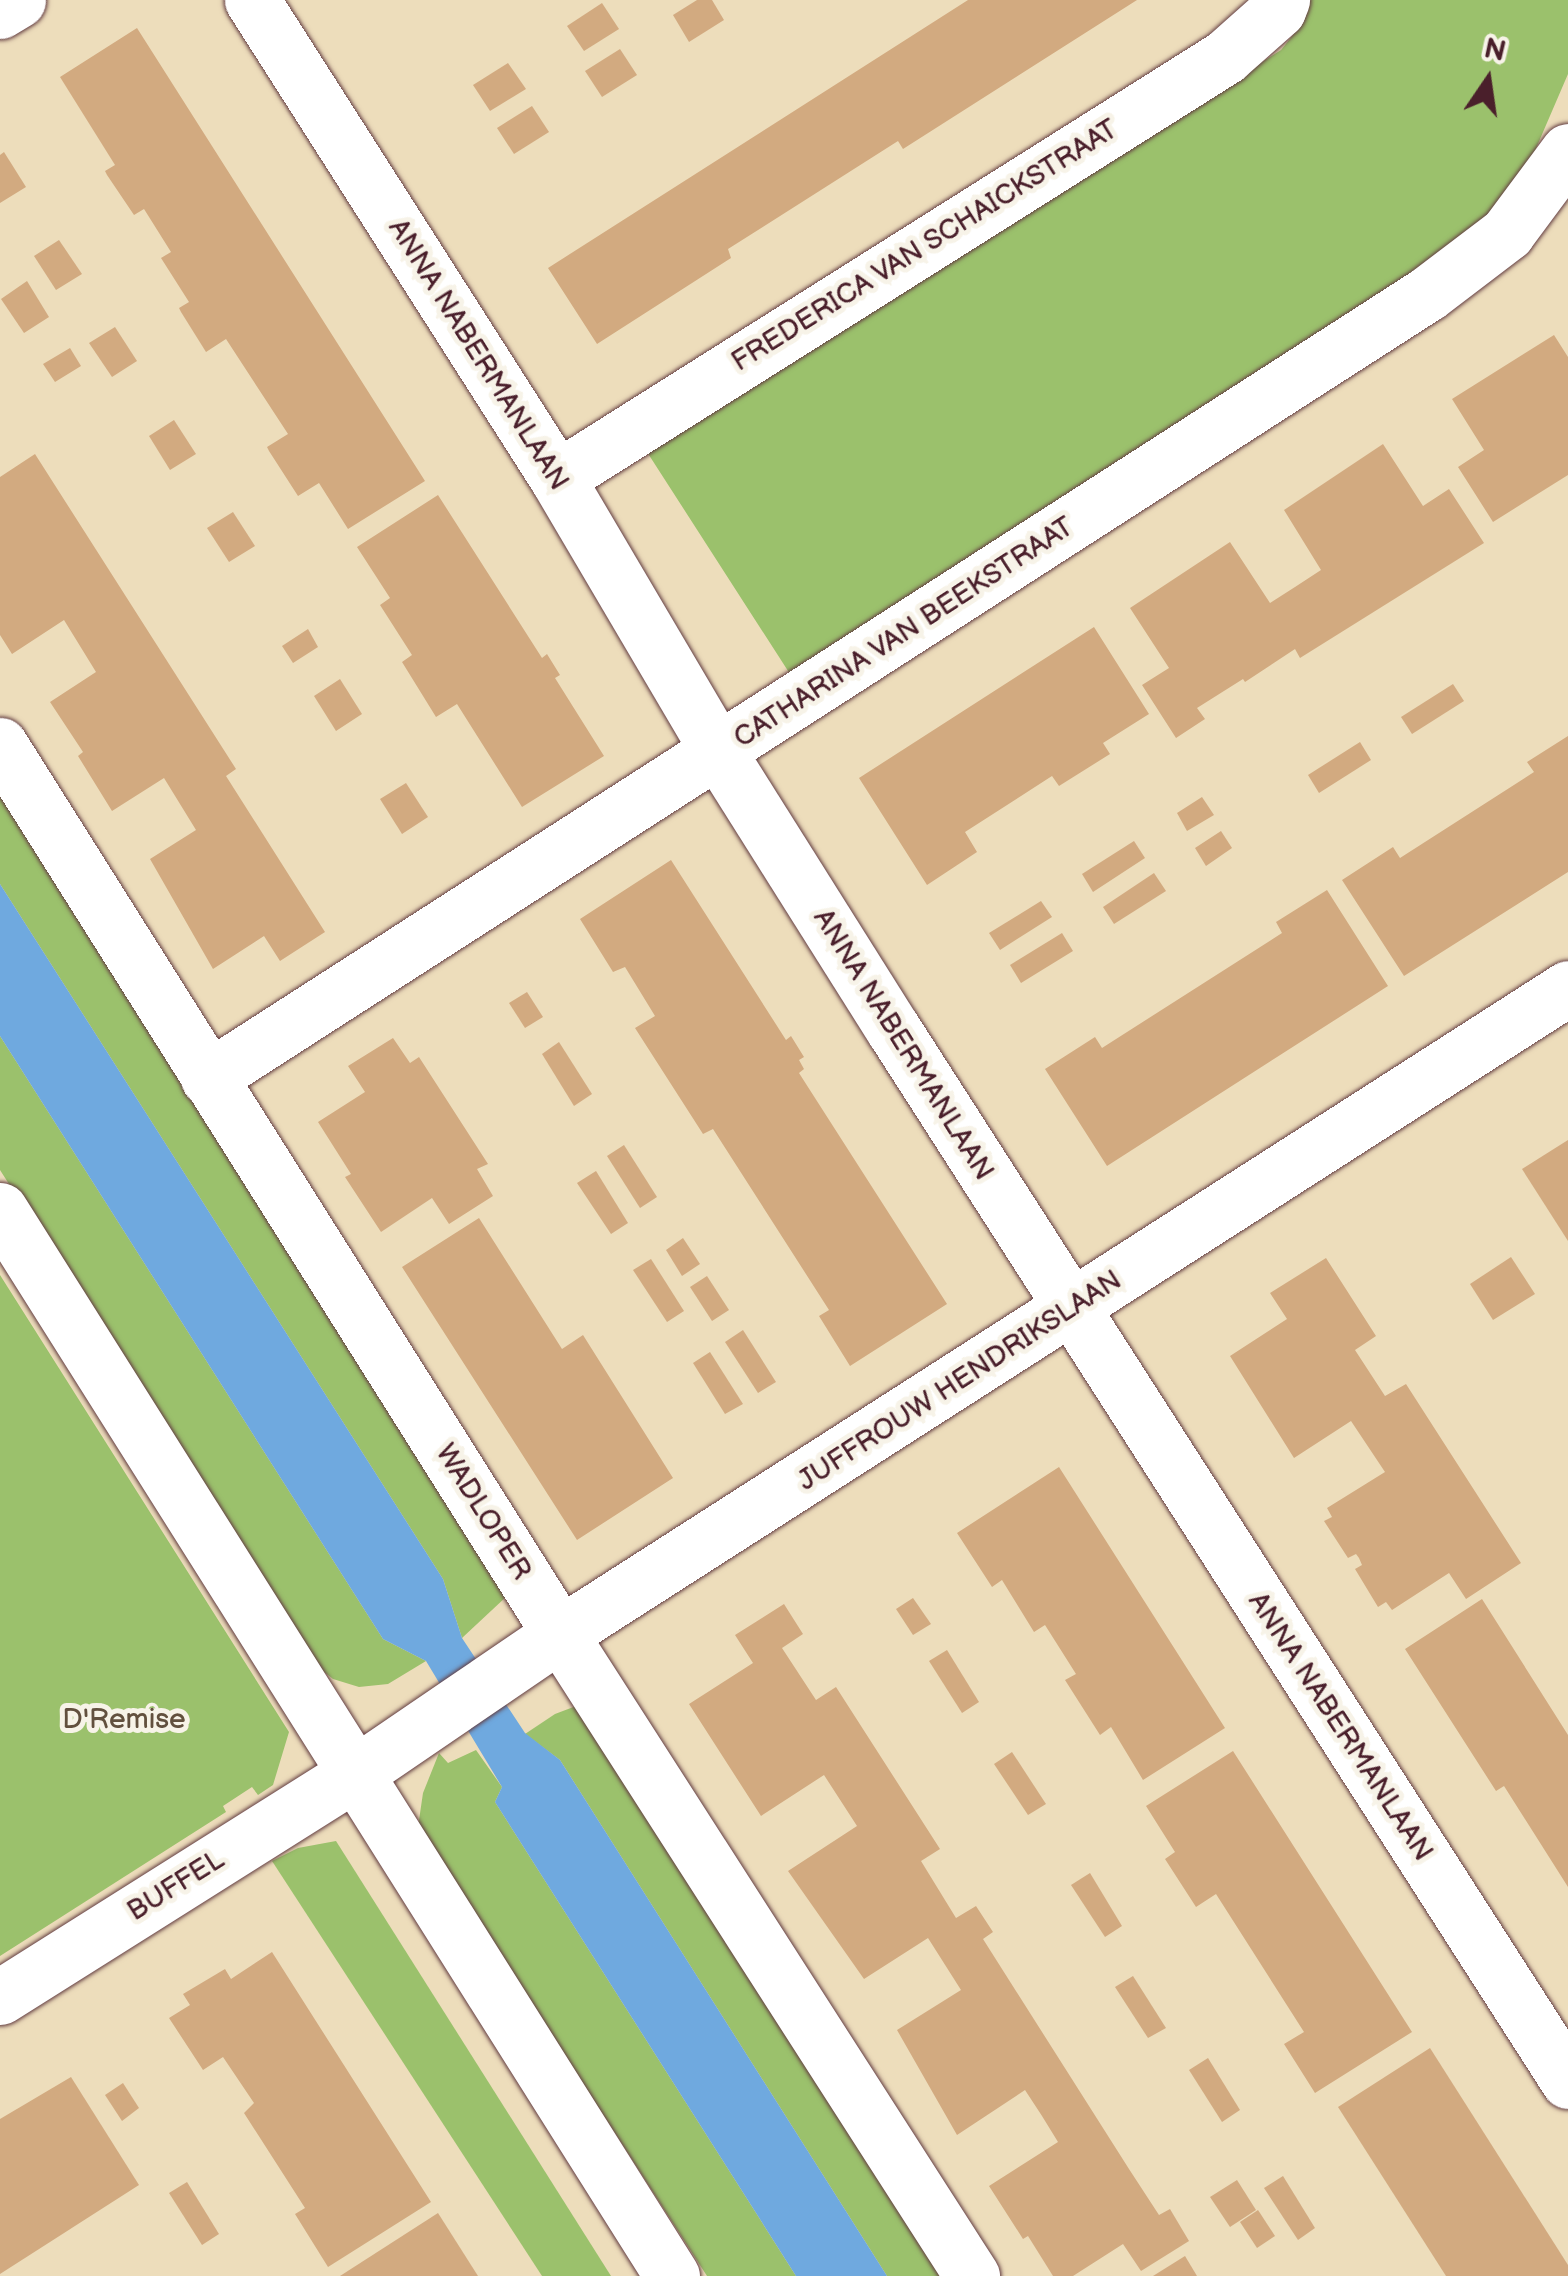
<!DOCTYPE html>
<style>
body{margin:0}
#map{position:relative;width:1568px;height:2276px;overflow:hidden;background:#edddbb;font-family:"Balsamiq Sans",sans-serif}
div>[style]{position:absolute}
.green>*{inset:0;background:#9bc16c}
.water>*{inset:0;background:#6fa9df}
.building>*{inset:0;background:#d2aa80}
.roads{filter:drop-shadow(0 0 2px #623c41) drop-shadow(0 0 2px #623c41)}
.minor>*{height:55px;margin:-27.5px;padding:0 27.5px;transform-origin:27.5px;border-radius:27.5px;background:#fff}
span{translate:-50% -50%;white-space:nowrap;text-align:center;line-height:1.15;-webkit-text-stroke:10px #f7f3e8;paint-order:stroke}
.street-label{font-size:28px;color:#4a1f2b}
.park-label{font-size:28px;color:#62503e}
.north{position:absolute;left:1438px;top:30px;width:100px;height:100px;-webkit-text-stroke:8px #f7f3e8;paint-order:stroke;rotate:13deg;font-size:28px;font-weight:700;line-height:40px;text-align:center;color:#4a1f2b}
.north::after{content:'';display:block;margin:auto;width:35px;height:45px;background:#4a1f2b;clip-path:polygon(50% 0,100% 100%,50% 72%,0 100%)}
</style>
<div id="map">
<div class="green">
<div style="clip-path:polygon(1308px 0,1568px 0,1568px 74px,1509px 211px,790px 674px,647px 452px,1281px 50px,1293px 35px)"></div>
<div style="clip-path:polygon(0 790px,507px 1596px,462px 1638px,443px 1579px,0 884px)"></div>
<div style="clip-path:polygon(0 1036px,383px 1639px,426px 1661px,388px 1684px,359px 1687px,333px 1679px,318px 1667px,0 1170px)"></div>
<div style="clip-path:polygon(0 1275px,289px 1732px,273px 1785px,258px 1795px,252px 1787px,223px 1806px,226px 1812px,0 1956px)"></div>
<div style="clip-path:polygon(584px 1703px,950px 2276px,887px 2276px,560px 1760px,525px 1734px,555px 1714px)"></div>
<div style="clip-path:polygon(476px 1750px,502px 1787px,495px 1802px,796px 2276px,707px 2276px,418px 1827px,423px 1793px,439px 1753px,448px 1763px)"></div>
<div style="clip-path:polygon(336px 1841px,611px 2276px,542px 2276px,272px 1861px,298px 1848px)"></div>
</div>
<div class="water">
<div style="clip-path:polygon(0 884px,443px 1579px,462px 1638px,525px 1733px,560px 1760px,887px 2276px,796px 2276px,495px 1802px,502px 1787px,426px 1661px,383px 1639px,0 1036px)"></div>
</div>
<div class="building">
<div style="clip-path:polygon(697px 0,712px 0,724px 20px,689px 42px,673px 15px)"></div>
<div style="clip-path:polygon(968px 0,1137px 0,903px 149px,898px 141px,728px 249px,731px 258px,597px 344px,548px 268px)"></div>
<div style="clip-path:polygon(602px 3px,619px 29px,584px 51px,567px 26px)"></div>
<div style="clip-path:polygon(137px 28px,425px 481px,348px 529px,319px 483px,298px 496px,269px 451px,267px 447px,288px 434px,226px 339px,206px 352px,181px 312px,179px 308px,189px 302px,161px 258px,171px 252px,144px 209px,134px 215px,107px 175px,105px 171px,115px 165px,60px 77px)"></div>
<div style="clip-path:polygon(620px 49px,637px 75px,602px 97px,585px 71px)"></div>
<div style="clip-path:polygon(508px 63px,526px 89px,490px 111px,473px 85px)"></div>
<div style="clip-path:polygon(532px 106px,549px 132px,514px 154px,497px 128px)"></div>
<div style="clip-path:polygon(4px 152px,26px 187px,0 203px,0 155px)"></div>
<div style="clip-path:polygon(59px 240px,82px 274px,56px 290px,34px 256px)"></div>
<div style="clip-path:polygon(27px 281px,49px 317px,24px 333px,1px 299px)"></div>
<div style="clip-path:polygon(115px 327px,137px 361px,112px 377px,89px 343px)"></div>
<div style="clip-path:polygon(1554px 335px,1568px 357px,1568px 475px,1493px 522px,1458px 467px,1484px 450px,1452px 399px)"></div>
<div style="clip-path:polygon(70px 348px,81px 366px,55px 382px,43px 364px)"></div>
<div style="clip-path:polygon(174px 420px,196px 454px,170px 470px,149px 436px)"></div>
<div style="clip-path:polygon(1383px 444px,1423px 506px,1449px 489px,1484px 543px,1300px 658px,1295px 649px,1245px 682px,1243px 679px,1197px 708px,1205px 719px,1176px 738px,1142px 685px,1169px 668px,1130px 608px,1230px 542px,1270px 603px,1295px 587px,1321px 570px,1284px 510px)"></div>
<div style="clip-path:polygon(35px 454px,236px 769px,226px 776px,325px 932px,280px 961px,264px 936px,213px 969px,150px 859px,196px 830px,164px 778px,112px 811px,78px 756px,83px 752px,50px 702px,96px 672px,64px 620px,12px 654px,0 635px,0 477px)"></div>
<div style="clip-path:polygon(438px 495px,542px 658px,547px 654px,560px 675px,555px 678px,604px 756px,522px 807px,457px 704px,436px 717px,402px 662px,412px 655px,380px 605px,390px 598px,357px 547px)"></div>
<div style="clip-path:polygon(233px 512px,255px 546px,229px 562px,207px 528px)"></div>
<div style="clip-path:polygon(1094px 627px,1149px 714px,1103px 743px,1110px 754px,1059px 786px,1052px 776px,965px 832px,977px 852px,927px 885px,859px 778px)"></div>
<div style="clip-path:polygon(308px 629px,318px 647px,293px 663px,282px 646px)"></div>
<div style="clip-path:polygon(340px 679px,362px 714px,336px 731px,314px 696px)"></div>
<div style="clip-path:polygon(1453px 684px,1464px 701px,1412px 734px,1401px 717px)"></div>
<div style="clip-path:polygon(1568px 736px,1568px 872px,1404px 976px,1342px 880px,1393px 847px,1400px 858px,1534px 772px,1527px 762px)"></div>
<div style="clip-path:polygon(1360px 742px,1371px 760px,1319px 793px,1308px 775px)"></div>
<div style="clip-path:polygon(406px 783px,428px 817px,402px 834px,380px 799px)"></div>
<div style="clip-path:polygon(1202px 797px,1214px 815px,1187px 831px,1177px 813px)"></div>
<div style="clip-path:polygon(1221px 831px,1232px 848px,1206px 866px,1195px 848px)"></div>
<div style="clip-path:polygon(1134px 841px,1145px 858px,1093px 892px,1082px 874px)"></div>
<div style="clip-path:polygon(671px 860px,786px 1040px,791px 1036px,804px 1057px,799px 1060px,804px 1069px,799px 1073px,947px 1304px,850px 1366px,819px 1316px,829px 1310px,713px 1129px,703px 1134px,635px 1028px,655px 1016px,625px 967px,613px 972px,580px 919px)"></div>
<div style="clip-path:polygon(1154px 873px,1166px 891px,1114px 924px,1103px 907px)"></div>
<div style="clip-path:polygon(1327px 890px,1388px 986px,1107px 1166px,1045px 1069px,1095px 1037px,1102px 1048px,1282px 933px,1276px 922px)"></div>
<div style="clip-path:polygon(1041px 901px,1052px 917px,1000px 950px,989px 933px)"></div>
<div style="clip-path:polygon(1062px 933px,1073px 951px,1021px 983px,1010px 965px)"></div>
<div style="clip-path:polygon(527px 992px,543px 1017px,525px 1028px,509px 1003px)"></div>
<div style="clip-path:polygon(393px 1038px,410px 1063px,419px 1057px,488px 1164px,477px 1169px,493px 1196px,449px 1224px,432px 1198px,381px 1232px,345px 1177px,351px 1174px,318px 1122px,365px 1092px,348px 1066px)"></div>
<div style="clip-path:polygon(559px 1042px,592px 1094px,574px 1106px,542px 1054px)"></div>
<div style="clip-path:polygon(1568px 1140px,1568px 1241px,1522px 1169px)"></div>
<div style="clip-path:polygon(624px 1145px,657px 1197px,640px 1208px,607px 1156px)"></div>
<div style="clip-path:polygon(596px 1171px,628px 1223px,611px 1234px,577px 1183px)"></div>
<div style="clip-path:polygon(479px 1218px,562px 1349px,583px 1335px,673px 1478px,577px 1540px,402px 1267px)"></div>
<div style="clip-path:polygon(683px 1238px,700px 1264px,682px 1276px,666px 1250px)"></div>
<div style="clip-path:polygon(1511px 1257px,1535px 1294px,1493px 1320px,1470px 1284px)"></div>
<div style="clip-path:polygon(1326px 1258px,1376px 1336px,1355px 1350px,1385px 1396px,1406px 1384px,1521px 1563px,1466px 1599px,1449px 1573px,1392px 1610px,1386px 1602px,1378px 1607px,1355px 1569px,1362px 1565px,1359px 1558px,1356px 1554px,1348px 1558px,1324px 1521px,1332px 1517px,1327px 1508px,1385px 1472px,1351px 1421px,1294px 1458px,1230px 1356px,1287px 1319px,1270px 1293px)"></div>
<div style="clip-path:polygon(651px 1259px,684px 1311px,667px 1322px,633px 1270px)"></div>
<div style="clip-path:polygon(707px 1276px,729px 1310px,712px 1321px,690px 1287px)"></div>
<div style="clip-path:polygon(743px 1330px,776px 1382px,758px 1393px,725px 1342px)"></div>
<div style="clip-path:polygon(710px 1352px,743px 1404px,725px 1414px,693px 1363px)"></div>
<div style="clip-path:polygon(1059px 1467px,1225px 1728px,1143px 1780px,1111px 1727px,1100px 1735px,1065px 1680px,1076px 1674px,1045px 1625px,1034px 1632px,1002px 1580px,992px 1587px,957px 1533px)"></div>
<div style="clip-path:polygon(913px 1598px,931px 1624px,913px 1635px,896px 1609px)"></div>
<div style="clip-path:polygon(1482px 1599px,1568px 1735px,1568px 1887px,1504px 1786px,1496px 1791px,1405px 1649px)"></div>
<div style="clip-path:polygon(784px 1604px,803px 1634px,782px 1648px,816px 1700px,836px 1687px,940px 1849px,921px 1861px,956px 1918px,976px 1906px,993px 1932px,983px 1939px,1129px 2169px,1159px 2215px,1170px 2209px,1189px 2241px,1141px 2271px,1123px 2244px,1073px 2276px,1053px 2276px,1028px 2236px,1023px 2239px,989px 2186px,1058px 2142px,1042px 2116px,1025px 2090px,957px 2135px,897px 2030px,961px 1990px,928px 1938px,864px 1979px,788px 1871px,857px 1826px,824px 1775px,761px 1816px,689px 1704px,753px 1663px,735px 1635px)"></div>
<div style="clip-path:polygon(947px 1650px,979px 1702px,962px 1713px,929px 1661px)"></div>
<div style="clip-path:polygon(1233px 1751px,1412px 2032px,1315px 2093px,1284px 2044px,1304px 2032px,1216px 1894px,1196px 1907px,1165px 1859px,1175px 1852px,1146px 1806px)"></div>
<div style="clip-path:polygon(1012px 1752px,1046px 1804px,1028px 1815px,994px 1764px)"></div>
<div style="clip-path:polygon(1090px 1873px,1122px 1926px,1105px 1937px,1071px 1885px)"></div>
<div style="clip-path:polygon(272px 1952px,431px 2202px,328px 2267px,295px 2214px,305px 2208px,244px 2113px,254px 2103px,223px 2057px,203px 2070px,169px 2018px,190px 2005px,183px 1994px,225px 1969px,231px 1979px)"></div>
<div style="clip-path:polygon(1133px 1976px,1166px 2028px,1148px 2038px,1115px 1987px)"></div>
<div style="clip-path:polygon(1430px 2048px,1568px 2265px,1568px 2276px,1446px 2276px,1338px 2107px)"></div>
<div style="clip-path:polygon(1208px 2058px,1240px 2110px,1222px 2122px,1189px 2070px)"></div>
<div style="clip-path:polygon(71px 2077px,139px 2185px,0 2274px,0 2119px)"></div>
<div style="clip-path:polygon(123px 2083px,139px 2108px,122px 2121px,105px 2095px)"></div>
<div style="clip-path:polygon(1283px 2176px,1315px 2228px,1298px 2240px,1264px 2188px)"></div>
<div style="clip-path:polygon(1237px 2180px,1256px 2210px,1230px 2227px,1210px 2197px)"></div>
<div style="clip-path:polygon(187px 2182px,219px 2234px,202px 2245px,169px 2193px)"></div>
<div style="clip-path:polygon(1258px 2210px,1275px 2236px,1257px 2248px,1240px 2222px)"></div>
<div style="clip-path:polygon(438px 2213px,478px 2276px,340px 2276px)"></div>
<div style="clip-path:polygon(1185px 2256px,1197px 2276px,1153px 2276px)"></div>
</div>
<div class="roads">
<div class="minor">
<div style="left:252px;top:0;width:567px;rotate:57.46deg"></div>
<div style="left:557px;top:478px;width:319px;rotate:59.5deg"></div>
<div style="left:719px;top:753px;width:326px;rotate:57.8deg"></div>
<div style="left:893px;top:1029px;width:1250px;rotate:57.31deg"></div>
<div style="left:0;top:11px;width:21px;rotate:-31deg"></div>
<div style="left:557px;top:478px;width:790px;rotate:-32.22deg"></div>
<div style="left:1225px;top:57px;width:71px;rotate:-41.6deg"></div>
<div style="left:1278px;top:10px;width:11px;rotate:-68deg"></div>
<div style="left:0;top:745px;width:1051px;rotate:57.79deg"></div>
<div style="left:560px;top:1634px;width:763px;rotate:57.31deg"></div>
<div style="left:208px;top:1078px;width:1449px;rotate:-32.75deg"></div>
<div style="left:1427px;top:294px;width:101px;rotate:-37.3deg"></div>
<div style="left:1507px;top:233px;width:102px;rotate:-53.4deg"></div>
<div style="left:0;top:1210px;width:1260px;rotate:57.77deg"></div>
<div style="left:0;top:1997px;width:417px;rotate:-32.2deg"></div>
<div style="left:353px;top:1775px;width:250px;rotate:-34.3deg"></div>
<div style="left:560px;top:1634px;width:1197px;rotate:-32.65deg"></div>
</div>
</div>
<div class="street-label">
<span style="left:925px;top:246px;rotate:-32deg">FREDERICA VAN SCHAICKSTRAAT</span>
<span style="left:478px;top:355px;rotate:58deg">ANNA NABERMANLAAN</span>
<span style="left:904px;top:633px;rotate:-33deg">CATHARINA VAN BEEKSTRAAT</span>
<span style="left:903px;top:1045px;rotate:58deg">ANNA NABERMANLAAN</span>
<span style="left:960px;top:1381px;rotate:-33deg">JUFFROUW HENDRIKSLAAN</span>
<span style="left:483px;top:1512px;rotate:58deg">WADLOPER</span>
<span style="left:1340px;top:1727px;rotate:57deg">ANNA NABERMANLAAN</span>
<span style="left:176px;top:1886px;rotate:-32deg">BUFFEL</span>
</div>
<div class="park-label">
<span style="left:124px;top:1720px">D'Remise</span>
</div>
<div class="north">N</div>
</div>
